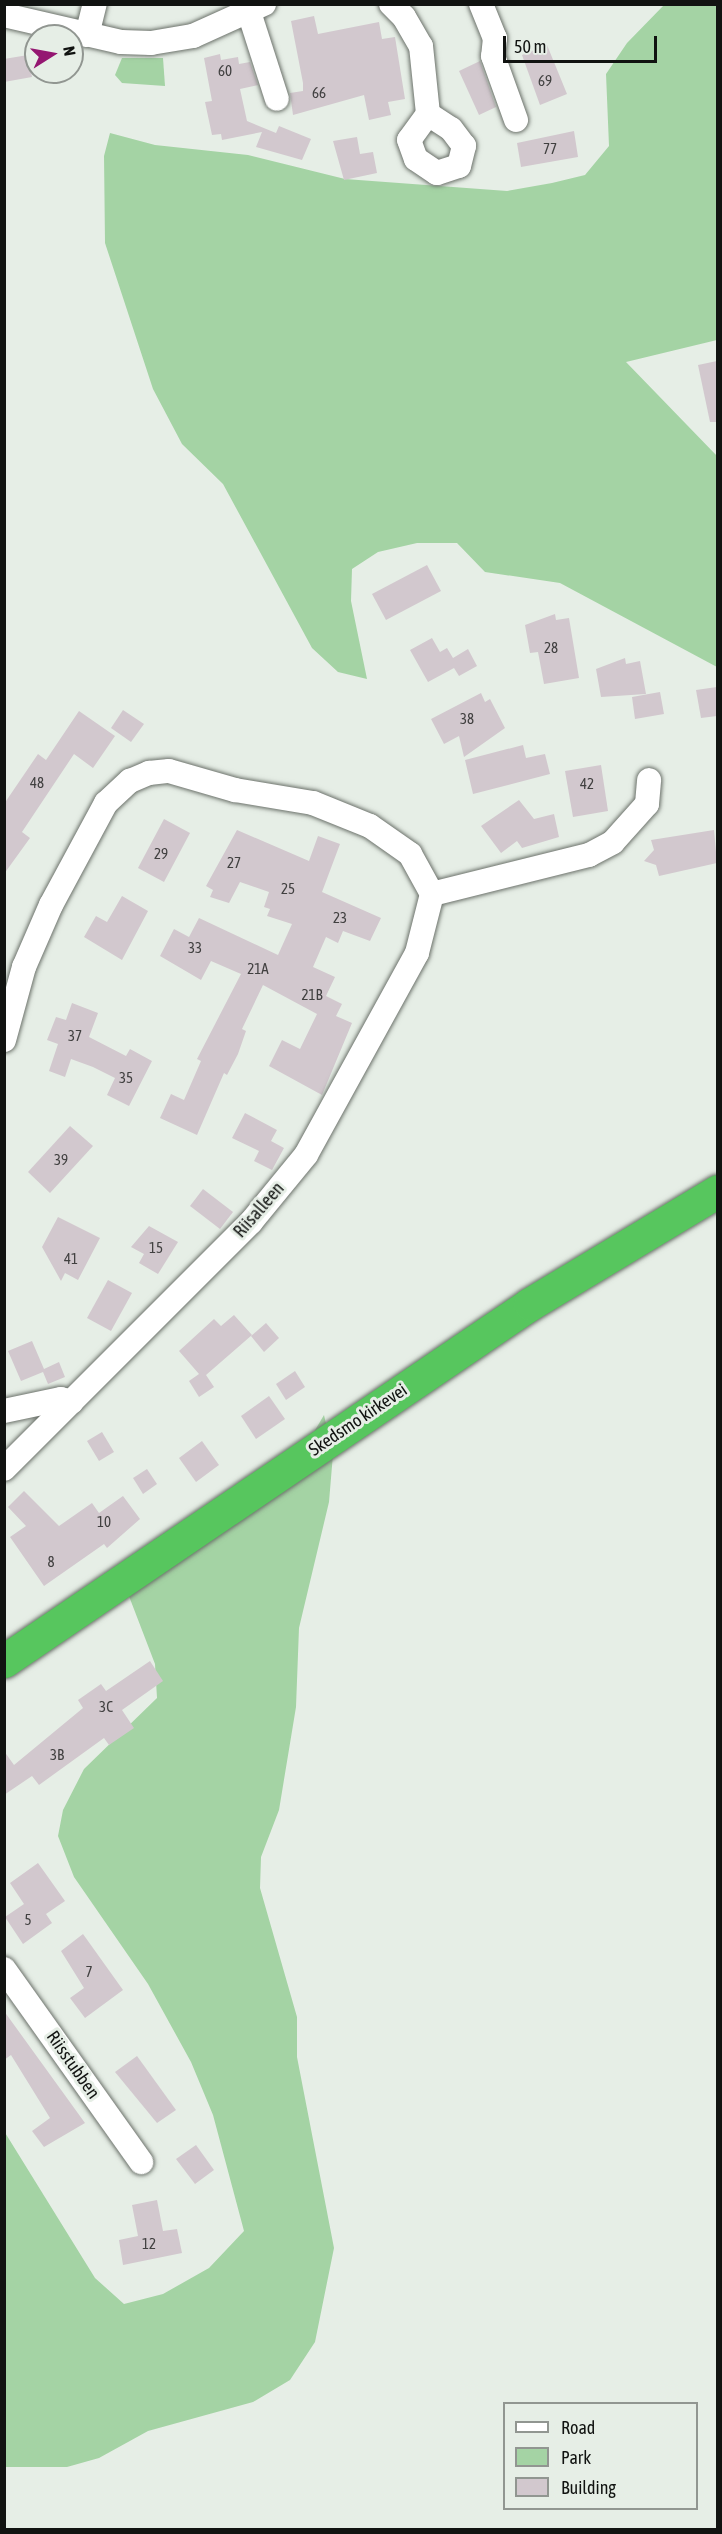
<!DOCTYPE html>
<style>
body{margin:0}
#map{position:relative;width:722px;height:2534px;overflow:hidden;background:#e6eee6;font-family:"Asap Condensed",sans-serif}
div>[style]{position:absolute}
.green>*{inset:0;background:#a4d3a4}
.building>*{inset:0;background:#d2c8ce}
.roads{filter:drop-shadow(0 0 2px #6c726b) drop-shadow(0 0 2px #6c726b)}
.street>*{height:24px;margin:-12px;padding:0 12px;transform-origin:12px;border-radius:12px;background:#fff}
.highway>*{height:33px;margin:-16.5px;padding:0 16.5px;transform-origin:16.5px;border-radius:16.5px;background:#57c65e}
span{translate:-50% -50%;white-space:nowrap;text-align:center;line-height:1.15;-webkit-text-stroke:6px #e6eee6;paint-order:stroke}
.number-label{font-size:15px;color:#414040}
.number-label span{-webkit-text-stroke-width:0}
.street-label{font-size:18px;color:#111311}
.frame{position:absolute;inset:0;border:6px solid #111311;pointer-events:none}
.legend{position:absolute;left:503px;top:2402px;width:195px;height:108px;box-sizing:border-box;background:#e6eee6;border:2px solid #919691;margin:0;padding:8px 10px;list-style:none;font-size:18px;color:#111311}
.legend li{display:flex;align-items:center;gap:12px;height:30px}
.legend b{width:30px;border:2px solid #919691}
.north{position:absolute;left:24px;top:24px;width:60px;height:60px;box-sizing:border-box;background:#e6eee6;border:2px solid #919691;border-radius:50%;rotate:79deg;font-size:16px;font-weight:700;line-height:24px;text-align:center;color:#111311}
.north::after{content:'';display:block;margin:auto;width:21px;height:27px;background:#941771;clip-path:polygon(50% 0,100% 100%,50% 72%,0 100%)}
.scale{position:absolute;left:503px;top:36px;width:154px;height:27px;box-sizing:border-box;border:3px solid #111311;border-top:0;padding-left:8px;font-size:18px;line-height:21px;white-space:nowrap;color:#111311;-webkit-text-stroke:4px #e6eee6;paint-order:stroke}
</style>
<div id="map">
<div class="green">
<div style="clip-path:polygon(664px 5px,717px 5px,717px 340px,626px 362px,717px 456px,717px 667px,560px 583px,485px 572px,457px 543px,417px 543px,378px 552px,352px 569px,351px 601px,367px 679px,338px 672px,312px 648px,223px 484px,182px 444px,153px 389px,105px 243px,104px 156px,110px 133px,155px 145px,248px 155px,345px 179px,507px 191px,552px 183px,585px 175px,609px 146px,606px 74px,627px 43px)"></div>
<div style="clip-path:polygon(122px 58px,163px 58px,165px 86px,122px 83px,115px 75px)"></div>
<div style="clip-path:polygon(324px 1415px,333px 1454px,329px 1502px,299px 1628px,296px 1707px,279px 1810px,261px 1857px,260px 1888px,297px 2017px,297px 2057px,334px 2248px,315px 2342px,290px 2380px,253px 2402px,148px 2431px,99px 2458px,67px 2467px,5px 2467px,4px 2131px,95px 2278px,124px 2304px,163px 2294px,209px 2268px,244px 2231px,213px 2115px,191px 2062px,148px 1984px,74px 1877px,58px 1836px,63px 1810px,84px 1769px,157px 1698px,155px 1664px,127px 1591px,314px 1432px)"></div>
</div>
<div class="building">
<div style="clip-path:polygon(314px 16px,318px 34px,379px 22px,382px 39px,395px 37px,405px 99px,388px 102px,391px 115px,369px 120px,364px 95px,293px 115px,290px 93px,303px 91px,303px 83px,291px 21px)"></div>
<div style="clip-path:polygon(547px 45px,567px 94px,540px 105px,522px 55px)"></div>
<div style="clip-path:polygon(220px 54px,221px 60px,238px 57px,239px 64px,250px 62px,258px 85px,240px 89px,247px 121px,276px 133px,279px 126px,311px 139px,302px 160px,256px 147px,262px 132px,222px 140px,221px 134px,212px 135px,205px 102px,212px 101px,204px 58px)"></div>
<div style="clip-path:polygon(28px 55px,32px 77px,4px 82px,4px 59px)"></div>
<div style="clip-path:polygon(480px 61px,496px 107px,479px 115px,459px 71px)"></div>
<div style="clip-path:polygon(574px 131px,578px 157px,521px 167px,517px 143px)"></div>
<div style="clip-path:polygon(357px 137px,360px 154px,373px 152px,377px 173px,344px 180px,333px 141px)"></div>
<div style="clip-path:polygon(717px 361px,717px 422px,710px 422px,698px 365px)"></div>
<div style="clip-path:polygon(427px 565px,441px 591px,386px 620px,372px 594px)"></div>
<div style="clip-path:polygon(555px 614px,556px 620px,569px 618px,579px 678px,544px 684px,538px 652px,530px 653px,525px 625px)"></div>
<div style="clip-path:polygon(432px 638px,440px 652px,447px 648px,453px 658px,468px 649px,477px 666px,459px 676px,454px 668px,428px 682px,410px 650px)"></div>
<div style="clip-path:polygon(625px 658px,626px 664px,640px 661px,646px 694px,601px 697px,596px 669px)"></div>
<div style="clip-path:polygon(717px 687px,717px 716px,701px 718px,696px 690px)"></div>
<div style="clip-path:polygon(660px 692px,664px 714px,635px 719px,632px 697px)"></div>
<div style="clip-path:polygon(481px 693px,485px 702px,490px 699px,505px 728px,464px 757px,459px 736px,444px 744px,431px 719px)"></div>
<div style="clip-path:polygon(123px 710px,144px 724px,131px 742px,111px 728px)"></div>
<div style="clip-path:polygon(79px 711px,115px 736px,93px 768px,74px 754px,22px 832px,30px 838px,4px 874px,4px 804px,38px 754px,46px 760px)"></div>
<div style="clip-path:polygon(523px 745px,526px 758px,545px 754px,550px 774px,473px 794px,465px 760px)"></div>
<div style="clip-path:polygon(601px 765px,608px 811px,573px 817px,565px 771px)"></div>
<div style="clip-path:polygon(519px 800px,534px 819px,554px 814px,559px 837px,522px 848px,517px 841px,501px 853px,481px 826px)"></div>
<div style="clip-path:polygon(164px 819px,190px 833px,164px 882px,138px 868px)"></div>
<div style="clip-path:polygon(237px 830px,309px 861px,318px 836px,340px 844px,322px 892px,381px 918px,370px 941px,343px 931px,338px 943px,326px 937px,313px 967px,335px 977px,326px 996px,342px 1004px,336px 1016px,352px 1023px,322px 1095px,269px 1066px,282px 1040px,300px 1049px,317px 1014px,263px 985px,242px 1029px,246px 1031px,238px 1054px,227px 1075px,224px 1073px,197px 1135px,160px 1118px,171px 1094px,184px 1100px,201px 1061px,197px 1059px,241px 974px,211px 961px,201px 980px,160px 956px,174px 929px,189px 937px,199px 918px,278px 955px,292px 924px,267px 916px,270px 909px,264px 907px,269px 892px,240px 882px,229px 903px,210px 897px,213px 890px,206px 886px)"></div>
<div style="clip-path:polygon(714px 830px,717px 863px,659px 876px,656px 865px,644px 861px,654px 850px,651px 840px)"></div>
<div style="clip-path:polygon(122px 896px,148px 911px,122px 960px,84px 937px,96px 916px,107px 922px)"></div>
<div style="clip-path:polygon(72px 1003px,98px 1013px,89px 1037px,126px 1056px,130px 1049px,152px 1061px,129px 1106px,107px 1095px,115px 1078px,93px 1067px,71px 1059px,65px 1077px,49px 1071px,58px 1044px,47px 1040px,56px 1017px,66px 1020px)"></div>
<div style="clip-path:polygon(245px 1113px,277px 1130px,271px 1141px,284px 1148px,272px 1170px,254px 1161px,259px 1151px,232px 1138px)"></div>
<div style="clip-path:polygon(70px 1126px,93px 1146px,50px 1193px,28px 1172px)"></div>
<div style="clip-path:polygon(203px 1189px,233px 1212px,220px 1229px,190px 1206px)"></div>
<div style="clip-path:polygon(58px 1217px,100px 1238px,78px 1280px,65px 1273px,61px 1281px,42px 1247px)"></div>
<div style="clip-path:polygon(149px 1226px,178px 1242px,158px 1274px,139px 1263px,144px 1254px,131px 1247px)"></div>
<div style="clip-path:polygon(108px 1280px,132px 1293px,111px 1331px,87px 1318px)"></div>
<div style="clip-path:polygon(234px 1315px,252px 1335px,206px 1375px,214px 1387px,199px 1397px,189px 1381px,199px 1374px,179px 1351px,214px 1319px,221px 1326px)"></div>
<div style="clip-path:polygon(266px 1323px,279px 1338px,264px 1352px,251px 1336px)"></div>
<div style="clip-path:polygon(32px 1341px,44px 1369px,59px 1362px,65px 1377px,48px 1384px,43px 1372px,21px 1381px,8px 1351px)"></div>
<div style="clip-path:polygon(295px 1371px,305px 1387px,286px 1400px,276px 1384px)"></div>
<div style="clip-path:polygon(269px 1396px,285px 1419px,256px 1439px,241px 1416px)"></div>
<div style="clip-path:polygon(102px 1432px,114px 1452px,99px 1461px,87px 1441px)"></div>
<div style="clip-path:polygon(202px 1441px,219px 1465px,196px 1482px,179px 1458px)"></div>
<div style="clip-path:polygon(147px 1469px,157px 1484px,143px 1494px,133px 1478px)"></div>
<div style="clip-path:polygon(24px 1491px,59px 1526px,92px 1503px,99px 1513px,123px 1496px,140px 1519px,107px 1548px,104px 1544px,44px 1586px,10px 1537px,26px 1526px,8px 1507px)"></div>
<div style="clip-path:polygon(150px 1661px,163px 1681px,122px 1710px,134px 1728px,109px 1745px,104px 1738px,39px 1785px,32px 1776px,4px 1795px,4px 1751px,14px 1765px,83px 1708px,78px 1700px,101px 1684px,106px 1691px)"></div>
<div style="clip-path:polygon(38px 1863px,65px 1901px,46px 1914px,52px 1923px,23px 1944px,5px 1917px,24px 1904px,10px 1883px)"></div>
<div style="clip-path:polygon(83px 1934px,123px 1990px,85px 2018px,70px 1998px,84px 1988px,61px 1951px)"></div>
<div style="clip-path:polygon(4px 2011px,85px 2123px,44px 2147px,32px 2131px,50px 2118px,11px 2055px,4px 2060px)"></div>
<div style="clip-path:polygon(137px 2056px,176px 2110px,157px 2123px,115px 2072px)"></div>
<div style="clip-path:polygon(196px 2145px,214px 2170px,195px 2184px,176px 2159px)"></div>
<div style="clip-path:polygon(157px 2200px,163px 2231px,177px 2229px,182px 2253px,123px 2265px,119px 2240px,138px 2236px,132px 2205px)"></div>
</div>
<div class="roads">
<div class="street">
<div style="left:391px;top:4px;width:18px;rotate:45deg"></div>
<div style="left:404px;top:17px;width:34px;rotate:60deg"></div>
<div style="left:421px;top:46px;width:68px;rotate:84.1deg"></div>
<div style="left:428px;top:114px;width:32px;rotate:126deg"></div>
<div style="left:409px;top:140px;width:20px;rotate:70deg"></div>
<div style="left:416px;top:159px;width:25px;rotate:34deg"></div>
<div style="left:437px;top:173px;width:23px;rotate:-18deg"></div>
<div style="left:459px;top:166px;width:21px;rotate:-76deg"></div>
<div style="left:464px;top:146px;width:21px;rotate:-127deg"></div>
<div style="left:451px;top:129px;width:27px;rotate:-147deg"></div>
<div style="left:481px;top:4px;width:37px;rotate:68deg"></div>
<div style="left:495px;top:38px;width:18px;rotate:96deg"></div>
<div style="left:493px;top:56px;width:68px;rotate:70.2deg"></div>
<div style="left:249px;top:12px;width:91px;rotate:72.2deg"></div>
<div style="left:4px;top:15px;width:120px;rotate:13deg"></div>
<div style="left:121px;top:42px;width:30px;rotate:2deg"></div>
<div style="left:151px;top:43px;width:43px;rotate:-9.5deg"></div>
<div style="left:193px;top:36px;width:78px;rotate:-24.3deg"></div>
<div style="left:87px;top:35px;width:32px;rotate:-76deg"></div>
<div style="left:432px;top:894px;width:162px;rotate:-14deg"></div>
<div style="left:589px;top:855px;width:27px;rotate:-28deg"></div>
<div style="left:613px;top:842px;width:51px;rotate:-48.2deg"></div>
<div style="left:647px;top:804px;width:24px;rotate:-85deg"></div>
<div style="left:4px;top:1040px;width:76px;rotate:-74.7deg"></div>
<div style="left:24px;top:967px;width:68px;rotate:-66.5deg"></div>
<div style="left:51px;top:905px;width:116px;rotate:-61.7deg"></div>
<div style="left:106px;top:803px;width:33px;rotate:-43deg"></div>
<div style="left:130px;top:781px;width:21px;rotate:-23deg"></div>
<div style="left:149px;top:773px;width:20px;rotate:-6deg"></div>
<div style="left:169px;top:771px;width:69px;rotate:16.1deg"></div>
<div style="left:235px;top:790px;width:79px;rotate:9.5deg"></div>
<div style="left:313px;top:803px;width:61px;rotate:22deg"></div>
<div style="left:370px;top:826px;width:49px;rotate:35deg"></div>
<div style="left:410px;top:854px;width:46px;rotate:61.2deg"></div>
<div style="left:432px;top:894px;width:61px;rotate:104.3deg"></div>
<div style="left:417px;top:953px;width:230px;rotate:118.8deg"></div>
<div style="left:306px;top:1155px;width:87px;rotate:129.4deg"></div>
<div style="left:251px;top:1222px;width:349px;rotate:135deg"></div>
<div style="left:4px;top:1411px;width:58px;rotate:-11.9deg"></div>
<div style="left:61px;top:1399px;width:11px;rotate:15deg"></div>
<div style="left:4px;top:1969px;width:237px;rotate:54.6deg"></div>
</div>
<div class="highway">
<div style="left:4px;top:1661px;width:636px;rotate:-34.17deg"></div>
<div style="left:530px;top:1304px;width:219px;rotate:-31deg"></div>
</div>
</div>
<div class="number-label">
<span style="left:225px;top:71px">60</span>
<span style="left:545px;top:81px">69</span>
<span style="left:319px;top:93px">66</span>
<span style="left:550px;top:149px">77</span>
<span style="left:551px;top:648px">28</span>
<span style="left:467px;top:719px">38</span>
<span style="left:37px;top:783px">48</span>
<span style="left:587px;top:784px">42</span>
<span style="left:161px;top:854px">29</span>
<span style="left:234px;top:863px">27</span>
<span style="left:288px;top:889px">25</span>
<span style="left:340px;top:918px">23</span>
<span style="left:195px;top:948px">33</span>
<span style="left:258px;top:969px">21A</span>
<span style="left:312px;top:995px">21B</span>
<span style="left:75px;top:1036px">37</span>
<span style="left:126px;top:1078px">35</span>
<span style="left:61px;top:1160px">39</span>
<span style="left:156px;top:1248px">15</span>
<span style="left:71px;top:1259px">41</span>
<span style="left:104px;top:1522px">10</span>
<span style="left:51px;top:1562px">8</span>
<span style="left:106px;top:1707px">3C</span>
<span style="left:57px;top:1755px">3B</span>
<span style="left:28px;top:1920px">5</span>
<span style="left:89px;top:1972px">7</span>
<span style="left:149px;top:2244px">12</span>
</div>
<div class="street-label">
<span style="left:259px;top:1210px;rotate:-49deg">Riisalleen</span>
<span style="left:358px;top:1420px;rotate:-34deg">Skedsmo kirkevei</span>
<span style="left:73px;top:2065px;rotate:55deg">Riisstubben</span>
</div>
<div class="frame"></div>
<ul class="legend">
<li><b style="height:8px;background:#fff"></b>Road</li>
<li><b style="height:16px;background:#a4d3a4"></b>Park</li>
<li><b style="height:16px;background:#d2c8ce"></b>Building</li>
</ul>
<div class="north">N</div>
<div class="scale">50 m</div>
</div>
